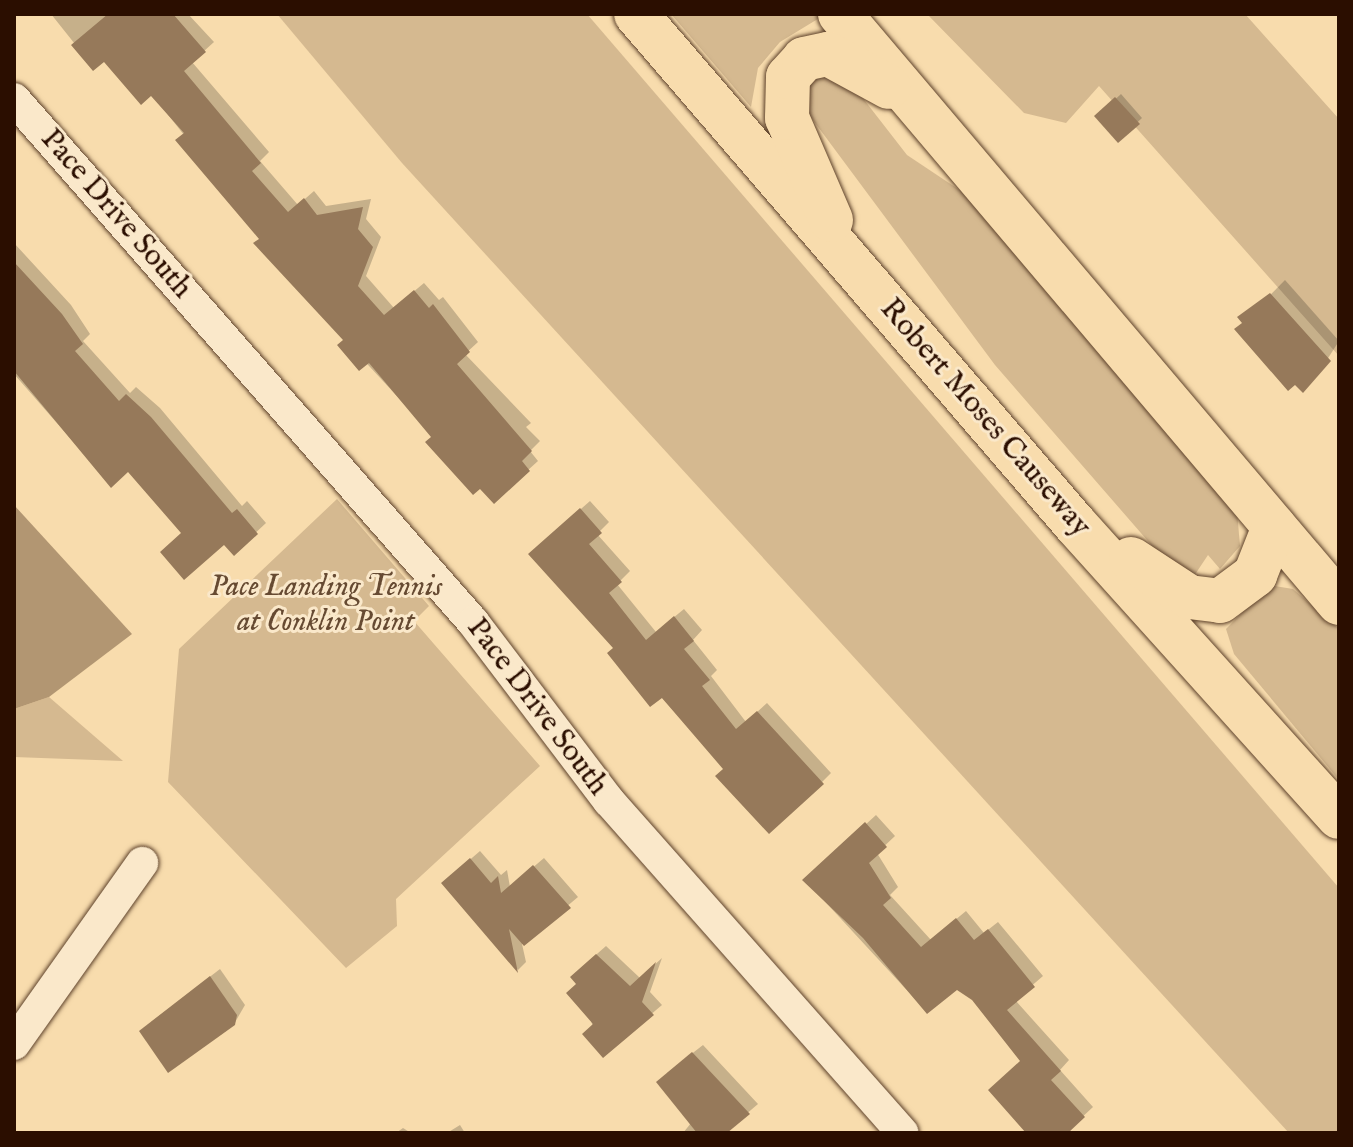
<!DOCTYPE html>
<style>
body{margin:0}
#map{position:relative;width:1353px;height:1147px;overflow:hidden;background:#f8dcad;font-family:"IM FELL English",serif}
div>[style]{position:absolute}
.green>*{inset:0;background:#d5b990}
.water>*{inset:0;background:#b29672}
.shadow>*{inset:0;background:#0003}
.building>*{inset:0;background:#96795a}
.roads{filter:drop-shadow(0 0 2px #5e422b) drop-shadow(0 0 2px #5e422b)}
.street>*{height:32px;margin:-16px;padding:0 16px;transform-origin:16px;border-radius:16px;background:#fae8ca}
.highway>*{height:44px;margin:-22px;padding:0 22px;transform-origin:22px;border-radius:22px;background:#f8dcad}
span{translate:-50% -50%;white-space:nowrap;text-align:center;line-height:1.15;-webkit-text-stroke:6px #fae8ca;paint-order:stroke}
.street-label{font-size:30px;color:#2b0e00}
.park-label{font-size:30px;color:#664a32;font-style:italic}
.frame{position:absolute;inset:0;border:16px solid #2b0e00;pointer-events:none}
</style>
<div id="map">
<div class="green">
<div style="clip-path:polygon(277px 14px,587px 14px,1339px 888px,1339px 1133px,1289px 1133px,402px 163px)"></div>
<div style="clip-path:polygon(671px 14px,819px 14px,821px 17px,780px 42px,758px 68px,751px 107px)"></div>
<div style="clip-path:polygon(927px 14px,1245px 14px,1339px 119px,1339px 356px,1099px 86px,1066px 123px,1024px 113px)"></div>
<div style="clip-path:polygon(841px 70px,907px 155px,964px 193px,1237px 511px,1240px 546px,1220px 569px,1208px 555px,1192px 579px,1180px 578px,995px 365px,804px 108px,805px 76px)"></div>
<div style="clip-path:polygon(337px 499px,429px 606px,414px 621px,540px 766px,396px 899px,397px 926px,346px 968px,168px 782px,179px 649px)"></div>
<div style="clip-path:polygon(1269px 585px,1293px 589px,1339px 629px,1339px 780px,1234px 654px,1226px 629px)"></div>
<div style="clip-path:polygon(49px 697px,123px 761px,14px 757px,14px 709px)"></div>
</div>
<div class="water">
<div style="clip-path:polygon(14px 505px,132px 634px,49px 697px,14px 709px)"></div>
</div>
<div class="shadow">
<div style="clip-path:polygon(51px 14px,188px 14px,214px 42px,192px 62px,269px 152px,260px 161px,298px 205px,314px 191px,326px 206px,371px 199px,366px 219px,381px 237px,366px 276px,394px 308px,424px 283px,439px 300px,443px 297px,478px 342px,465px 354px,531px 423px,526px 427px,540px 441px,530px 451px,538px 461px,494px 501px,345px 340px,151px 93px,104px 59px,94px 68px)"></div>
<div style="clip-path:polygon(1121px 94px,1142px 118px,1118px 140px,1097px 116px)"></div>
<div style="clip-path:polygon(14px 243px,71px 305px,90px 334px,83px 341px,130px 393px,136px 387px,160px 408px,242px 506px,247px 501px,266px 523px,234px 553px,224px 542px,183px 533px,128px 470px,111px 485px,14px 374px)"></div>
<div style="clip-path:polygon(1285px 280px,1339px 341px,1316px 377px,1237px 329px)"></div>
<div style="clip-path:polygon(590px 501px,609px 522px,597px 534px,630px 571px,617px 584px,656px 632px,684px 609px,702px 630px,693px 640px,717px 670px,711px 676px,746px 722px,767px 703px,831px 773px,822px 782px,725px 768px,616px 647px,540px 545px)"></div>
<div style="clip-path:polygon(876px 815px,895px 836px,877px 853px,898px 887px,890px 895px,931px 940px,966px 911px,984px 933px,998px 922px,1043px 976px,1015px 1000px,1069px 1060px,1060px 1070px,1093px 1107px,1065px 1133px,1029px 1133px,1023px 1060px,973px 999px,957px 987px,927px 1012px,805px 880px)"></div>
<div style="clip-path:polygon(480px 851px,501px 875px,507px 870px,510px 887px,544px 858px,578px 897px,522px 944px,526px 962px,518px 970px,443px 883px)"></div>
<div style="clip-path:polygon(606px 946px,640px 978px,662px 958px,650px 992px,662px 1005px,603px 1055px,578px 984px,581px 968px)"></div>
<div style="clip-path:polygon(220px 969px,245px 1005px,234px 1024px,151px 1022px)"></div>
<div style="clip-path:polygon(703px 1045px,758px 1104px,724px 1133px,683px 1133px,691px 1123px,667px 1073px)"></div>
<div style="clip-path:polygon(460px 1125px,465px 1133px,447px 1133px)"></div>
<div style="clip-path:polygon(403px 1128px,411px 1133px,396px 1133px)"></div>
</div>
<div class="building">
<div style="clip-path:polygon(108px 14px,173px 14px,206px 52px,184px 71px,261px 163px,252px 171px,288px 212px,304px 198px,317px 215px,363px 207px,358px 229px,373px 247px,358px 286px,384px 315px,414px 290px,429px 308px,433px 304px,470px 352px,457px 364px,532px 451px,522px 461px,530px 471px,494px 504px,480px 489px,473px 495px,425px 442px,431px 437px,369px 363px,359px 371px,337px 345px,343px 340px,253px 243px,259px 239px,175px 140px,184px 133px,151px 96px,141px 105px,104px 62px,93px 71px,71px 45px)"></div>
<div style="clip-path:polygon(1115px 97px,1140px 124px,1118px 143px,1094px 116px)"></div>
<div style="clip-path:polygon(14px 262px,62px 314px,83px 344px,75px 351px,119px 401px,126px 394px,151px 417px,232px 513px,237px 509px,258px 534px,234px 556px,224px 545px,184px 580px,160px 552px,181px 533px,128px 472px,111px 488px,14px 371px)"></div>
<div style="clip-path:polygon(1270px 293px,1331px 361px,1303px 393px,1295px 385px,1288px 391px,1234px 329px,1242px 323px,1237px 317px)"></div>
<div style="clip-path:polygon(580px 508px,602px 533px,589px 544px,622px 582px,609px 593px,646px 640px,674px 616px,694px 641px,684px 649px,710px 680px,702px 686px,736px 729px,757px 711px,824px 784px,769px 834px,715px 776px,723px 769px,662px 698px,650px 707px,607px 653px,613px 648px,528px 554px)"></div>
<div style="clip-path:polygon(865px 822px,887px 847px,869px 863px,891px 898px,883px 905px,921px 947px,956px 918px,974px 940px,988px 929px,1035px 987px,1007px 1010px,1061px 1071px,1051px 1080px,1085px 1117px,1068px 1133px,1026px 1133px,988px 1090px,1020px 1061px,972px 1000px,957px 990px,927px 1014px,863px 938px,802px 880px)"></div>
<div style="clip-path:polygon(470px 858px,491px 883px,498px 876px,501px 893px,533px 865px,571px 908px,524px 946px,509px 929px,518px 973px,441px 883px)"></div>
<div style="clip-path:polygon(596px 954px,630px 986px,656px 962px,642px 1002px,654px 1015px,603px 1058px,582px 1034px,593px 1024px,566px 993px,576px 984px,570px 977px)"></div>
<div style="clip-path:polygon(210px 976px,237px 1015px,235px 1025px,168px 1073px,139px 1031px)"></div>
<div style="clip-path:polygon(692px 1052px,750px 1114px,727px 1133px,697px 1133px,656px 1082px)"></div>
</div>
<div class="roads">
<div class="street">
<div style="left:14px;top:99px;width:696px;rotate:48.73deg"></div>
<div style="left:473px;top:622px;width:225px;rotate:52.8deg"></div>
<div style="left:609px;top:801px;width:443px;rotate:48.5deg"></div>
<div style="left:14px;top:1044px;width:222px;rotate:-54.7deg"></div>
</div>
<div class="highway">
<div style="left:636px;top:14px;width:673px;rotate:49.28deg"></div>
<div style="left:1075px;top:524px;width:394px;rotate:48deg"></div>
<div style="left:840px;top:14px;width:772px;rotate:49.73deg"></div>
<div style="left:831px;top:220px;width:111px;rotate:-113.3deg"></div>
<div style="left:787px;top:118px;width:41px;rotate:-88.6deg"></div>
<div style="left:788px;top:77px;width:24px;rotate:-48deg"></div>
<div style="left:804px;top:59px;width:25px;rotate:-12deg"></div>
<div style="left:828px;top:54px;width:69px;rotate:28.4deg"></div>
<div style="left:1131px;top:559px;width:69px;rotate:33.2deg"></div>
<div style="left:1189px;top:597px;width:31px;rotate:7deg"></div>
<div style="left:1220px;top:601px;width:44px;rotate:-36.6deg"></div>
<div style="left:1255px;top:575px;width:52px;rotate:-68.4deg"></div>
</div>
</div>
<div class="street-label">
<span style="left:116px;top:214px;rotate:49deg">Pace Drive South</span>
<span style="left:985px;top:418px;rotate:49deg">Robert Moses Causeway</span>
<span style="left:537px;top:707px;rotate:53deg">Pace Drive South</span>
</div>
<div class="park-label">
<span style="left:326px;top:604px">Pace Landing Tennis<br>at Conklin Point</span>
</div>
<div class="frame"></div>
</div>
